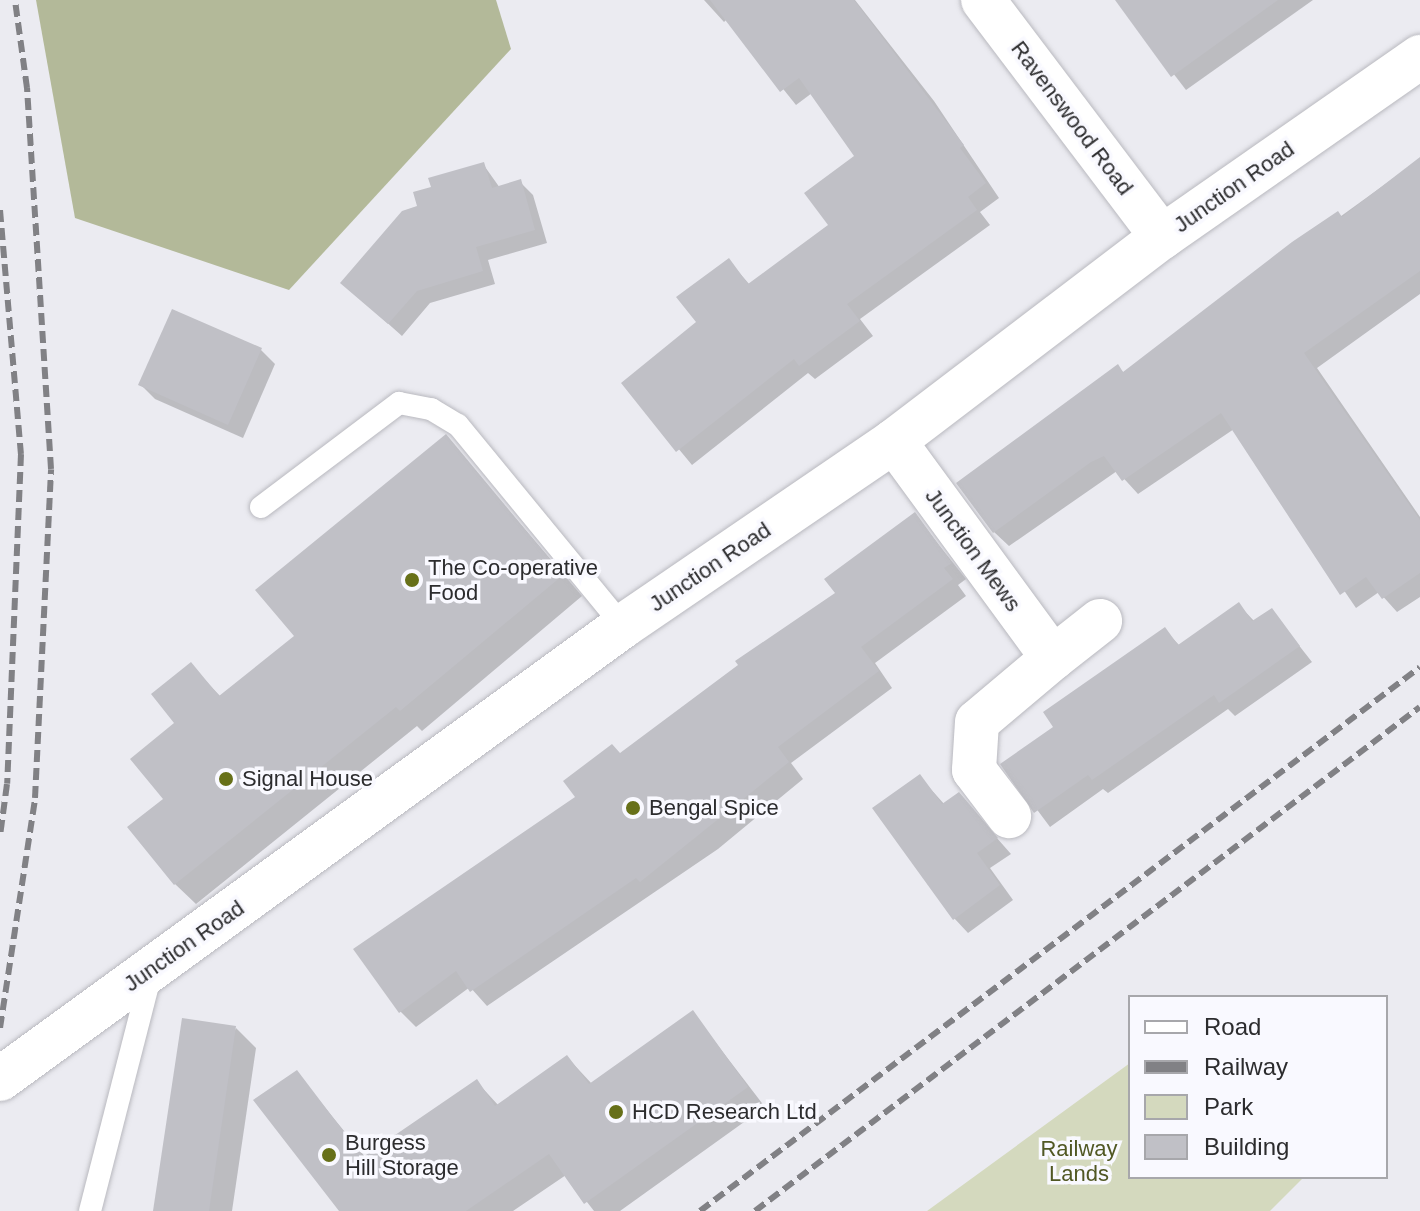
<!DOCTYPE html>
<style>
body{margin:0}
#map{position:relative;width:1420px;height:1211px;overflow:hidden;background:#ebebf1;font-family:Helvetica,sans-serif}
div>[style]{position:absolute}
.green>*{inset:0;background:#d4d9be}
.forest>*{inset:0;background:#b3b999}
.shadow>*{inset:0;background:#0003}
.building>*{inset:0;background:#c0c0c6}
.roads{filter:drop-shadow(0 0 2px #b9b9bf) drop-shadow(0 0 2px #b9b9bf)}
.service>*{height:22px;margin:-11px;padding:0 11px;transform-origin:11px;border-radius:11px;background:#fff}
.minor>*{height:44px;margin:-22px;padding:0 22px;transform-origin:22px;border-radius:22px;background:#fff}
.tertiary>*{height:44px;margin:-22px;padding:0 22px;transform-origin:22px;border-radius:22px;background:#fff}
.rail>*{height:6px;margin-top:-3px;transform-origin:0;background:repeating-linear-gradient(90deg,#818185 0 12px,transparent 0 18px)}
.dots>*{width:22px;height:22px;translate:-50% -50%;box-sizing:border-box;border:4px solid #f9f9ff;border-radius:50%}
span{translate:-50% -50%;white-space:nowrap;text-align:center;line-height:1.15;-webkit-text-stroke:7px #f9f9ff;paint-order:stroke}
.street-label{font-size:22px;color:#2c2c2e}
.poi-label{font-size:22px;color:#2c2c2e}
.left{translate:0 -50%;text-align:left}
.park-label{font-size:22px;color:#515824}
.legend{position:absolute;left:1128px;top:995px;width:260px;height:184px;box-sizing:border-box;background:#f9f9ff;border:2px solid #a7a7ab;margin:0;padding:10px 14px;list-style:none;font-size:24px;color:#2c2c2e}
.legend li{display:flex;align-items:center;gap:16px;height:40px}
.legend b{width:40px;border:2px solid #a7a7ab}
</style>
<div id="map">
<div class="green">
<div style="clip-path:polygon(1130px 1063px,1130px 1177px,1304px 1177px,1270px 1211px,927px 1211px)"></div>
</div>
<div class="forest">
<div style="clip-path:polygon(36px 0,496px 0,511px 49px,289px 290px,75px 218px)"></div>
</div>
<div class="shadow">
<div style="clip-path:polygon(704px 0,855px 0,934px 101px,999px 198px,980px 212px,990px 225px,860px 319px,873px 336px,815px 379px,808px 373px,692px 465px,624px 383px,699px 322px,729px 261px,750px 285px,830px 226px,857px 156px,812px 93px,796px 105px,727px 19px,724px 22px)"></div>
<div style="clip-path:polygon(1117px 0,1313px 0,1186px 90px)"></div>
<div style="clip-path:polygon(1420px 159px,1420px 294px,1317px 368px,1420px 517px,1420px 597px,1397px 612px,1379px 592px,1356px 608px,1234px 429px,1138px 494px,1117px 471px,1009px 546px,994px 532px,959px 483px,1117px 366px,1124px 373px)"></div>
<div style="clip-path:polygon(483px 164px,500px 188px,520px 182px,533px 195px,547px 243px,488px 260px,495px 284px,430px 303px,402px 336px,356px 295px,433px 188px)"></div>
<div style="clip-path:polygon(260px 349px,275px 364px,243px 438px,155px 399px,141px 385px)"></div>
<div style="clip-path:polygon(446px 437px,582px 596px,422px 731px,417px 726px,196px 904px,175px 884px,165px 800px,191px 665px,221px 697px,297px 636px)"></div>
<div style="clip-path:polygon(915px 515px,966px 579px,958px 585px,966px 596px,875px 663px,892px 688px,791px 763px,803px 779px,718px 849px,487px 1006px,470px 987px,416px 1027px,400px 1011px,578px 798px,621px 755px,838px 594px)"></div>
<div style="clip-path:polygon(1239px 605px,1255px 622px,1272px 611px,1312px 662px,1235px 716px,1228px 709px,1108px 793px,1103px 789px,1050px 827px,1003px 764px,1056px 727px,1164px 629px,1180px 646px)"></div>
<div style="clip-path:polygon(920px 777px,945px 805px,959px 795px,1011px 854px,990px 868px,1013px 900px,968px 933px,954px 918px)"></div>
<div style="clip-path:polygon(693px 1013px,765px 1107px,620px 1211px,594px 1211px,566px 1175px,513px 1211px,341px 1211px,297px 1073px,366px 1158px,477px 1082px,499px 1106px,567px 1057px,592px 1084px)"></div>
<div style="clip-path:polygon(236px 1028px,256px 1048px,232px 1211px,155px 1211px)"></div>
</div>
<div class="building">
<div style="clip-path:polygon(710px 0,854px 0,964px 145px,960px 148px,986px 183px,968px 197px,977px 210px,847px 304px,860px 321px,799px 366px,794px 359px,676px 452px,621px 383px,696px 322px,676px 297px,729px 258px,748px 284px,828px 225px,804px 193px,854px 156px,799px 78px,780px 92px)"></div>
<div style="clip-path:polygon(1115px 0,1278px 0,1171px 77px)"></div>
<div style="clip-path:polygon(1420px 157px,1420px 271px,1304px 353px,1420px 520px,1420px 573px,1382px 599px,1366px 577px,1340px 595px,1221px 413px,1122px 481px,1104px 456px,1091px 462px,993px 533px,956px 483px,1118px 364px,1123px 372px,1292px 242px,1338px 211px,1342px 217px)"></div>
<div style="clip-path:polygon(484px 162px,492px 188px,521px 179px,535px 230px,476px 247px,483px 271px,417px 291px,388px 324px,340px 283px,402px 211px,417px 206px,413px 192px,431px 187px,428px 178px)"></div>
<div style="clip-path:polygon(172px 309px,262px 348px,228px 425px,138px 385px)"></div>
<div style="clip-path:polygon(446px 434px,563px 575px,400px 711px,396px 707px,174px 885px,127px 827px,163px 799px,130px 759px,174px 723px,151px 694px,191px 662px,219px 696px,294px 636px,255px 590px)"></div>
<div style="clip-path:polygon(915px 512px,952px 563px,944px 568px,953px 579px,861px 647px,879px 671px,778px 747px,789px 762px,640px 882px,636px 878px,470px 992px,456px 971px,399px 1013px,353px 949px,575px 797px,563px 781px,612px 744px,620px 753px,738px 665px,735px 661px,835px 593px,824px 579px)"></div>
<div style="clip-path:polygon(1239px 602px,1252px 621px,1272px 608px,1300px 646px,1219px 703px,1214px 695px,1092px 780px,1088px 775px,1034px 813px,1000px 764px,1053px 727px,1043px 712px,1165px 627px,1178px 645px)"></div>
<div style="clip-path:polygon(920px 774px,942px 804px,959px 792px,998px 838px,977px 853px,1000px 885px,953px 920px,872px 808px)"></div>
<div style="clip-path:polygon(693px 1010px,748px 1087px,584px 1204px,549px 1154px,466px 1211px,339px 1211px,253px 1100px,297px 1070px,363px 1157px,477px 1079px,495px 1106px,567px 1055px,589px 1084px)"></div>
<div style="clip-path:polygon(182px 1018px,236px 1026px,209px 1211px,153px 1211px)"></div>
</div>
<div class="roads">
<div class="service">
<div style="left:261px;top:507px;width:173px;rotate:-37deg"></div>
<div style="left:399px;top:403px;width:33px;rotate:11deg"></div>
<div style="left:431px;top:409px;width:31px;rotate:31deg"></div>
<div style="left:458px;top:425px;width:260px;rotate:50.6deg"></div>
<div style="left:90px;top:1211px;width:246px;rotate:-75.6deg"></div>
</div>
<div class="minor">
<div style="left:983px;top:0;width:297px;rotate:52.9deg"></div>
<div style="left:894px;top:441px;width:269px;rotate:53.8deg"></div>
<div style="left:1053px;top:658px;width:99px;rotate:139.9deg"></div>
<div style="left:977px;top:722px;width:48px;rotate:93.6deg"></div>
<div style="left:974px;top:770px;width:58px;rotate:52.7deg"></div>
<div style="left:1053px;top:658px;width:60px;rotate:-38.2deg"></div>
</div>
<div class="tertiary">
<div style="left:0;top:1079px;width:770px;rotate:-36.02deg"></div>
<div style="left:623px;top:626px;width:328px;rotate:-34.3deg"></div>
<div style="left:894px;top:441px;width:337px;rotate:-37.3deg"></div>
<div style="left:1162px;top:237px;width:315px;rotate:-34.9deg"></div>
</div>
</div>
<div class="rail">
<div style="left:0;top:210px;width:245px;rotate:85.1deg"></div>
<div style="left:21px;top:454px;width:330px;rotate:92.4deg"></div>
<div style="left:7px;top:784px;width:52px;rotate:97.7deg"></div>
<div style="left:0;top:1028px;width:233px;rotate:-81.3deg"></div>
<div style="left:35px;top:798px;width:329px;rotate:-87.2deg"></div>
<div style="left:51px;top:469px;width:382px;rotate:-93.6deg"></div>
<div style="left:27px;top:88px;width:89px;rotate:-97.8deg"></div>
<div style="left:700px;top:1211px;width:902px;rotate:-37.07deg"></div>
<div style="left:755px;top:1211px;width:834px;rotate:-37.16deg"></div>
</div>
<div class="dots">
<div style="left:412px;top:580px;background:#677019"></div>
<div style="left:226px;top:779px;background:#677019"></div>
<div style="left:633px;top:808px;background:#677019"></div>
<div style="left:616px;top:1112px;background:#677019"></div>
<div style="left:329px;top:1155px;background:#677019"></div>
</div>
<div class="street-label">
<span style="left:1072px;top:118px;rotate:53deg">Ravenswood Road</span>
<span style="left:1234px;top:187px;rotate:-35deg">Junction Road</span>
<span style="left:973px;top:550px;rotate:54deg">Junction Mews</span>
<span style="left:710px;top:567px;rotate:-34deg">Junction Road</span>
<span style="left:184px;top:946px;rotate:-35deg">Junction Road</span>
</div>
<div class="poi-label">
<span class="left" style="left:428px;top:580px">The Co-operative<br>Food</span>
<span class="left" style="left:242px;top:779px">Signal House</span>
<span class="left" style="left:649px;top:808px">Bengal Spice</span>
<span class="left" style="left:632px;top:1112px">HCD Research Ltd</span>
<span class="left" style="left:345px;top:1155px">Burgess<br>Hill Storage</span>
</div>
<div class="park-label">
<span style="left:1079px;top:1161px">Railway<br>Lands</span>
</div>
<ul class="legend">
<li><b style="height:10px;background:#fff"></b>Road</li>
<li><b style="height:10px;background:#818185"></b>Railway</li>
<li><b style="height:22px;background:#d4d9be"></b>Park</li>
<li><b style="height:22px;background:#c0c0c6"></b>Building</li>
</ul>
</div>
